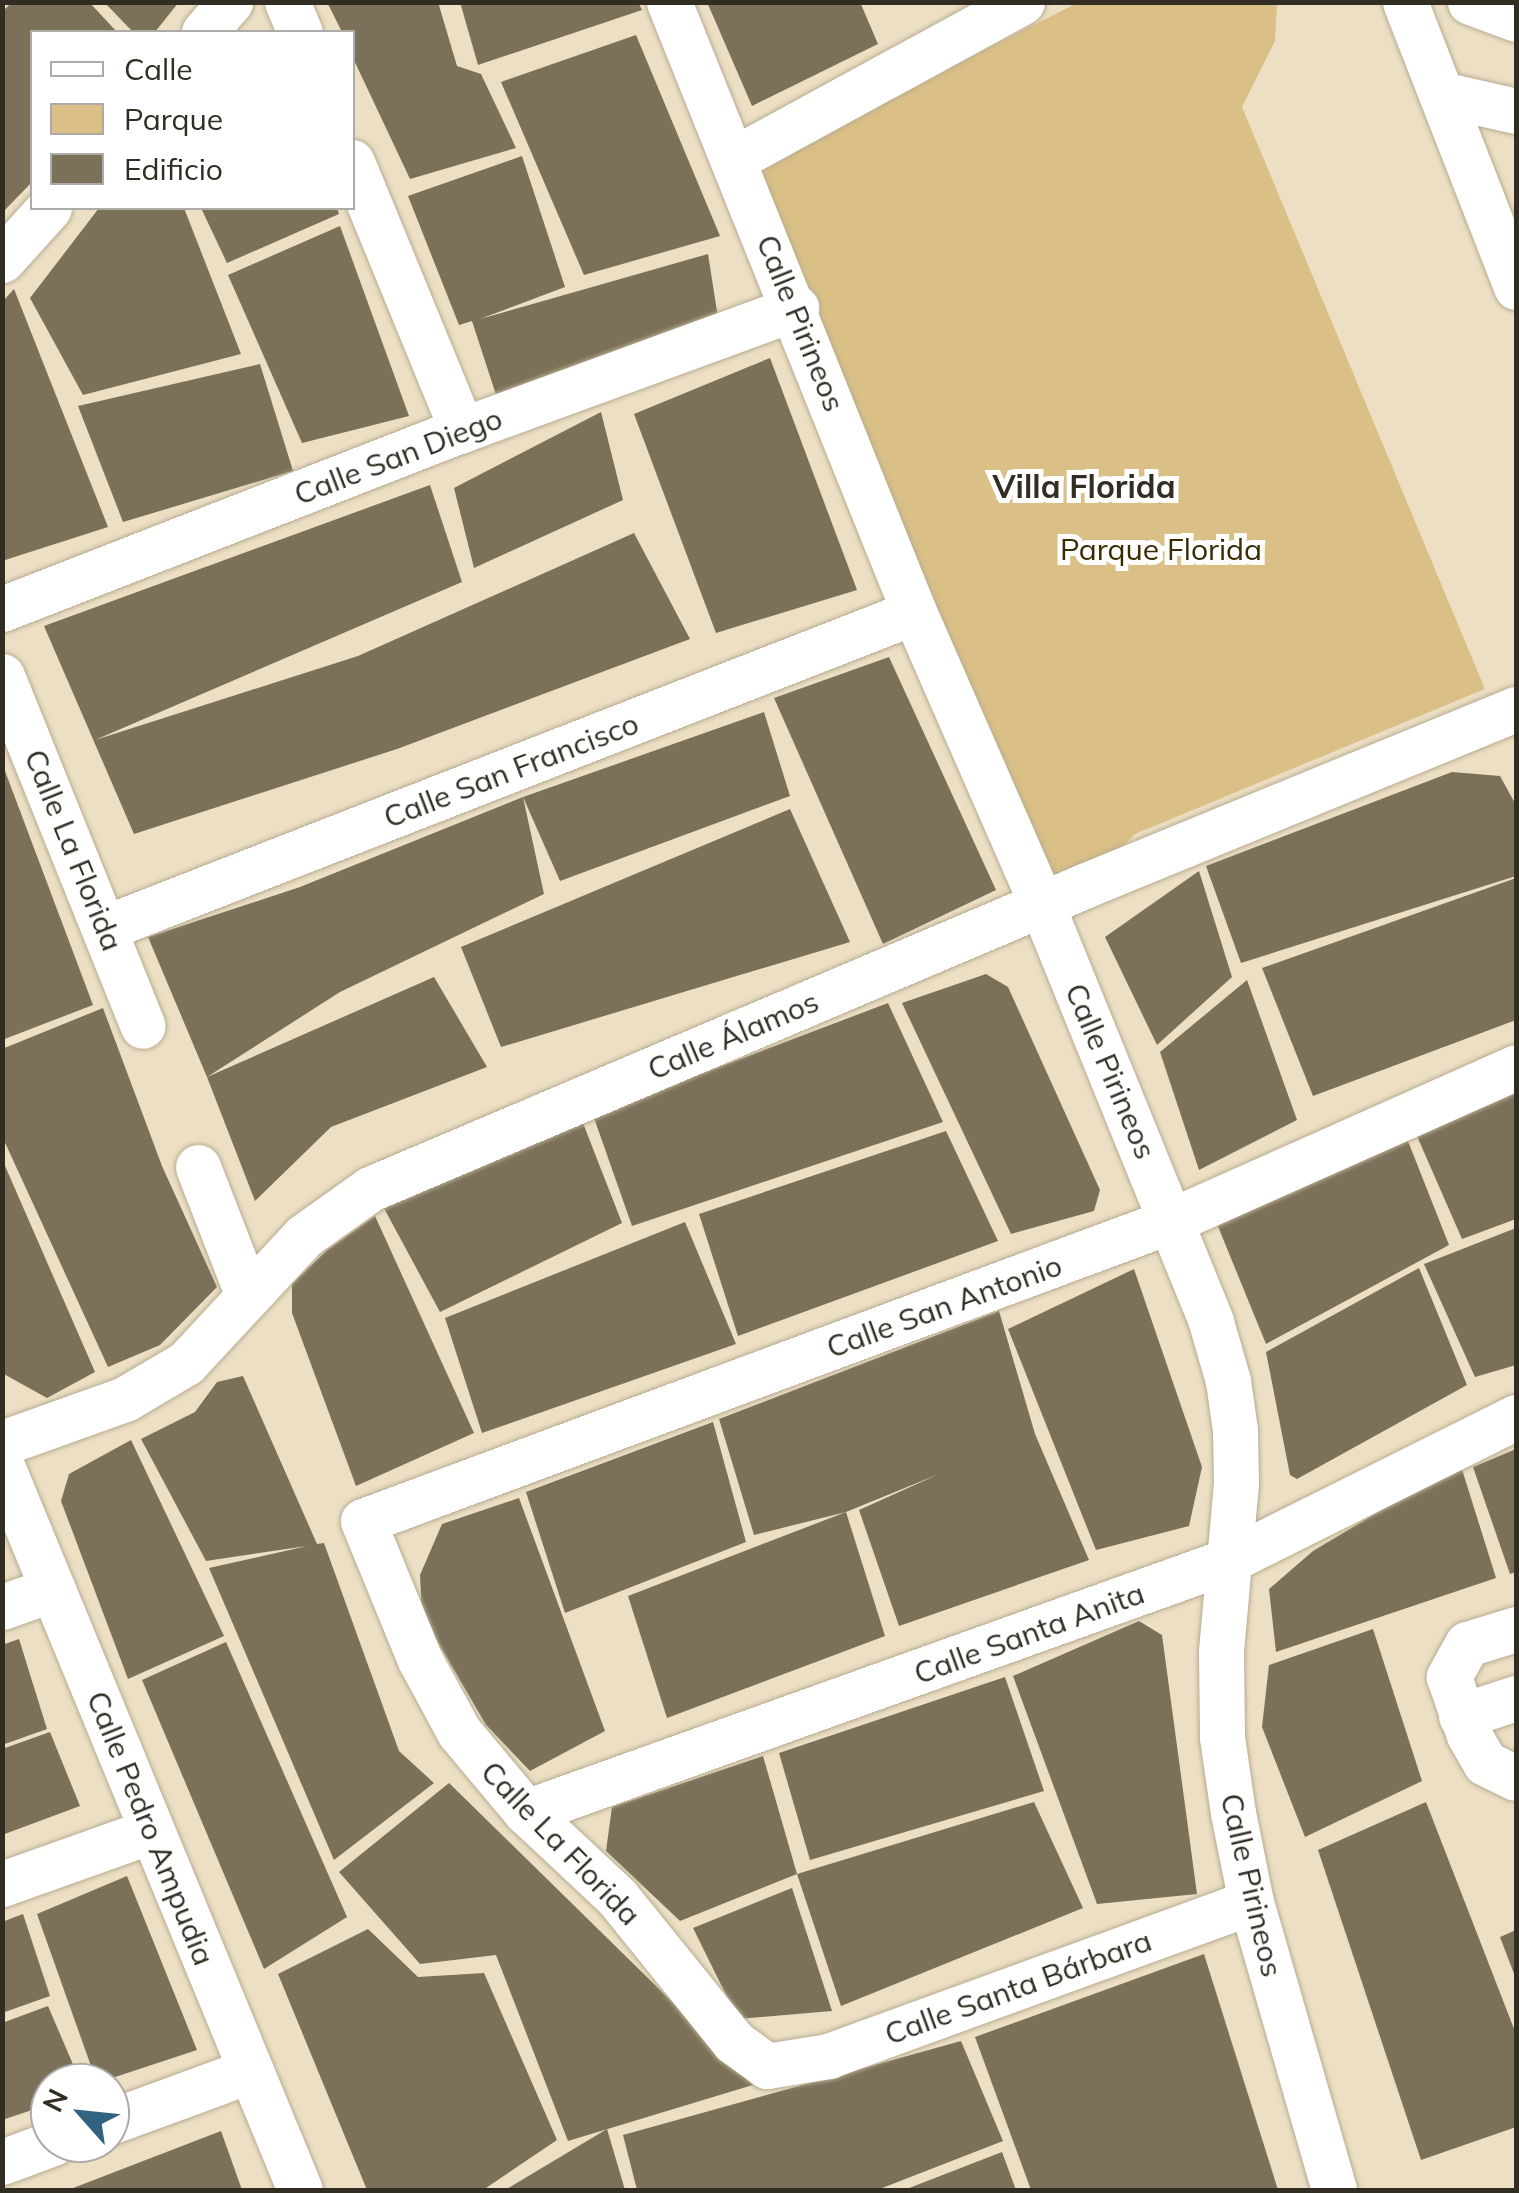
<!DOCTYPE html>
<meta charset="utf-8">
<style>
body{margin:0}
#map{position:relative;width:1519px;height:2193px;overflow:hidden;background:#ecdfc4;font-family:Mulish,sans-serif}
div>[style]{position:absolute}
.green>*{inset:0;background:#dac086}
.building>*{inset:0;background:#7b7058}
.roads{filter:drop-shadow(0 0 2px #b7ab91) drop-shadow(0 0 2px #b7ab91)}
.minor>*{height:45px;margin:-22.5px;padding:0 22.5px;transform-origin:22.5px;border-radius:22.5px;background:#fff}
span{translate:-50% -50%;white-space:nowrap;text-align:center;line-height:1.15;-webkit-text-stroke:10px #fff;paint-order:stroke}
.street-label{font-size:30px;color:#312d22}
.park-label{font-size:30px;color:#3b2b00}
.neighbourhood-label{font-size:32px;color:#312d22;font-weight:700}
.frame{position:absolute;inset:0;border:5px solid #312d22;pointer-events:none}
.legend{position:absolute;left:30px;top:30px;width:325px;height:180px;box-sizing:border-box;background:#fff;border:2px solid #adaba7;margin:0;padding:12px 18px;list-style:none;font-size:30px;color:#312d22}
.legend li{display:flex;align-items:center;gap:20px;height:50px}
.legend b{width:50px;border:2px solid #adaba7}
.north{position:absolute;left:30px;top:2063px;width:100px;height:100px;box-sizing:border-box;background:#fff;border:2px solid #adaba7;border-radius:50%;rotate:297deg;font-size:28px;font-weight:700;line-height:40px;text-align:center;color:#312d22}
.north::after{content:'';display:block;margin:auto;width:35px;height:45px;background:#316380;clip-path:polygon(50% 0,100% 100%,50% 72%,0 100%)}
</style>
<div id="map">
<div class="green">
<div style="clip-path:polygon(1077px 3px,1277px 3px,1275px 41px,1242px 107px,1485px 689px,1135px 834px,1084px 886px,1028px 874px,757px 183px,771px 158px)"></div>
</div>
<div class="building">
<div style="clip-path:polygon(12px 2px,89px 2px,117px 32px,32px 32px,32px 182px,2px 213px,2px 12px)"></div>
<div style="clip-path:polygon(104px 2px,179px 2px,155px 32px,133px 32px)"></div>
<div style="clip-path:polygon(327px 2px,438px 2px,457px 66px,481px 74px,516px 148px,410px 179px,352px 56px,352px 32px,342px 32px)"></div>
<div style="clip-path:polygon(460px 2px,638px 2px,642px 10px,478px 65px)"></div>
<div style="clip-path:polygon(707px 2px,860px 2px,878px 44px,752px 106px)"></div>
<div style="clip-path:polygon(636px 35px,720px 236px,584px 275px,501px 82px)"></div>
<div style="clip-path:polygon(522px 156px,565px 287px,480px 319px,708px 254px,719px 324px,498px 401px,472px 321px,459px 325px,408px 196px)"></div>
<div style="clip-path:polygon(99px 208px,184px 208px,241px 354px,83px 395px,30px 298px)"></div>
<div style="clip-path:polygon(201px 208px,337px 208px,339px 214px,227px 263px)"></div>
<div style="clip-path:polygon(340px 226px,409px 416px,302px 443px,228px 275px)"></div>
<div style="clip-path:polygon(14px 289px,108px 527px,2px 561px,2px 302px)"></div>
<div style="clip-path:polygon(770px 358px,857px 590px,716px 633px,634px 414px)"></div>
<div style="clip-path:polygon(260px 364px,293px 471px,123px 522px,78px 406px)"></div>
<div style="clip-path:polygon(601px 412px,623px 500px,474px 568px,454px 488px)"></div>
<div style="clip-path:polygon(430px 485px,462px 582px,95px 740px,358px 656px,634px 533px,690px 639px,397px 749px,134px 834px,44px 626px)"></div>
<div style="clip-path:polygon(889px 657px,996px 890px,883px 944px,774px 698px)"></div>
<div style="clip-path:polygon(764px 712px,790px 796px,560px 881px,523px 797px,544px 894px,340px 992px,207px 1077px,148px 937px,300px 887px,523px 797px)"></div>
<div style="clip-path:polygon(2px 763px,93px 1005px,2px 1040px)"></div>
<div style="clip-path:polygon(1452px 772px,1500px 776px,1516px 805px,1516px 876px,1241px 963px,1206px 866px)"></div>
<div style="clip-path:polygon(790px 809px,850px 942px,501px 1047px,461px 947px)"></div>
<div style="clip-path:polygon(1199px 871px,1232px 977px,1157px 1045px,1105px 937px)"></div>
<div style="clip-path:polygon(1516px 878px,1516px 1020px,1313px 1096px,1262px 968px)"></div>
<div style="clip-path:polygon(986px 974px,1008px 987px,1100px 1190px,1094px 1211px,1011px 1234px,902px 1003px)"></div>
<div style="clip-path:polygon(434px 977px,487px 1067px,331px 1127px,255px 1201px,207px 1077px)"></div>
<div style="clip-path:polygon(1247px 980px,1297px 1120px,1199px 1170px,1160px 1052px)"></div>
<div style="clip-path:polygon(888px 1003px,943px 1122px,632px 1226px,593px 1115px)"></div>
<div style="clip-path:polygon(103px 1008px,162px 1166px,217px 1287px,160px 1345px,108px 1367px,2px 1136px,2px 1049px)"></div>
<div style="clip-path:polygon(1516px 1082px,1516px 1219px,1462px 1239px,1413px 1127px)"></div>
<div style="clip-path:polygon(581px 1118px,622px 1223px,440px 1312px,379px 1199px)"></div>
<div style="clip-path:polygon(946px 1131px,998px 1241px,738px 1336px,699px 1214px)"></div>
<div style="clip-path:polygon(1404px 1131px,1449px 1245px,1266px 1344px,1217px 1224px)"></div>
<div style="clip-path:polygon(2px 1159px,95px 1372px,47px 1398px,2px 1373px)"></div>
<div style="clip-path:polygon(375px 1216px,474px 1433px,356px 1486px,292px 1313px,292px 1284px,327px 1250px)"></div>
<div style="clip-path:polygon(685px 1222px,736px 1344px,482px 1433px,445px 1318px)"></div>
<div style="clip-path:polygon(1516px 1228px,1516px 1365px,1475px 1377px,1424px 1264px)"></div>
<div style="clip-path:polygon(1419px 1268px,1467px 1385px,1297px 1479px,1290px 1475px,1266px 1352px)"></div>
<div style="clip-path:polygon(1134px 1269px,1202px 1467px,1189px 1526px,1096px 1550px,1008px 1329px)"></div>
<div style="clip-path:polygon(999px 1311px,1035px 1434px,1089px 1560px,899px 1626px,859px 1510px,939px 1474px,846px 1512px,754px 1535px,719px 1419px)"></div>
<div style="clip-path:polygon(243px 1376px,317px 1544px,324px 1543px,399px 1751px,434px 1783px,334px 1860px,209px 1568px,307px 1546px,206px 1561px,141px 1439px,195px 1412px,217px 1382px)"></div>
<div style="clip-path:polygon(713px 1422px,746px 1542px,565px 1613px,526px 1492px)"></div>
<div style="clip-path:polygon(131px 1440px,224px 1636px,128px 1679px,61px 1501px,69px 1474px)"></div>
<div style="clip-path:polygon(1516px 1449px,1516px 1572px,1510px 1574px,1473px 1467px)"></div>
<div style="clip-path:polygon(1460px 1463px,1496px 1578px,1276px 1652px,1269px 1589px,1313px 1551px)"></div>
<div style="clip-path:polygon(519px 1498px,605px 1731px,530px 1771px,486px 1725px,422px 1615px,420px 1575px,442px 1524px)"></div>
<div style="clip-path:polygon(846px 1512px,885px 1636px,667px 1718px,628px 1596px)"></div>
<div style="clip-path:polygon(1139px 1621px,1162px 1635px,1197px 1894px,1097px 1904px,1013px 1676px)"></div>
<div style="clip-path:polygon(1373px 1629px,1422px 1781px,1305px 1837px,1262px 1727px,1269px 1665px)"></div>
<div style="clip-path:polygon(19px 1639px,47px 1729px,2px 1745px,2px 1645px)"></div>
<div style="clip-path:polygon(226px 1642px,347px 1917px,264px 1969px,142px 1680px)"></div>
<div style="clip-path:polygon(1005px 1677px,1044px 1791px,810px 1860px,779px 1753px)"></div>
<div style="clip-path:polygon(50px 1732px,80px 1806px,2px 1835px,2px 1749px)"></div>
<div style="clip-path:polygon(763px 1756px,797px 1874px,680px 1921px,606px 1851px,612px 1807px)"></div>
<div style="clip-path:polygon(449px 1783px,756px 2084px,568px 2141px,496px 1955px,420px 1964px,339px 1872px)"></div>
<div style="clip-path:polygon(1034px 1802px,1083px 1908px,841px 2006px,797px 1874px)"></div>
<div style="clip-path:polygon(1426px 1802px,1516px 2034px,1516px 2127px,1421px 2160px,1318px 1850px)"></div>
<div style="clip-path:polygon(127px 1876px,197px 2050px,97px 2083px,37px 1914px)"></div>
<div style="clip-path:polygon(792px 1888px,832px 2011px,738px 2019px,693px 1928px)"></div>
<div style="clip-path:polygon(23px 1914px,50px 1996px,2px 2013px,2px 1922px)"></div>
<div style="clip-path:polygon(368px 1929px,418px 1977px,484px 1973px,557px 2140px,483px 2190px,367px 2190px,278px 1974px)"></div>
<div style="clip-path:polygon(1516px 1930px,1516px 1979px,1500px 1937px)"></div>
<div style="clip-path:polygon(1204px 1954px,1278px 2190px,1031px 2190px,975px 2037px)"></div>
<div style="clip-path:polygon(48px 2006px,81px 2083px,50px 2083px,50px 2104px,2px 2120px,2px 2023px)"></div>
<div style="clip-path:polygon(961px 2041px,1003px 2141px,877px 2190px,637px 2190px,623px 2135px)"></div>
<div style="clip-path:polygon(607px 2129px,625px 2190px,505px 2190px)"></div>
<div style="clip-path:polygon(221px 2131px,242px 2190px,68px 2190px)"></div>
<div style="clip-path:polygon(1002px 2152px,1016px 2190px,904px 2190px)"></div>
</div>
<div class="roads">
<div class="minor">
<div style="left:287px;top:2px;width:33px;rotate:67deg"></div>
<div style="left:669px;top:2px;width:657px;rotate:68.12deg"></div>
<div style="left:914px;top:612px;width:320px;rotate:66.4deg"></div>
<div style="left:1042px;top:905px;width:450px;rotate:67.9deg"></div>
<div style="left:1211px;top:1322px;width:61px;rotate:73.9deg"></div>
<div style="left:1228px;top:1381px;width:49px;rotate:81.9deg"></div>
<div style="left:1235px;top:1430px;width:53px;rotate:88.9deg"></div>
<div style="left:1236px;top:1483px;width:170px;rotate:95.1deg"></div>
<div style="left:1221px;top:1652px;width:85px;rotate:89.3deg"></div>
<div style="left:1222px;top:1737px;width:77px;rotate:81.8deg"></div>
<div style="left:1233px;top:1813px;width:91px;rotate:78.6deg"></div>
<div style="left:1251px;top:1902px;width:300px;rotate:73.9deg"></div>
<div style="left:1405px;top:2px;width:306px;rotate:68.7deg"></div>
<div style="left:1470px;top:2px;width:49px;rotate:20.3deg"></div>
<div style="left:204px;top:32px;width:40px;rotate:-49deg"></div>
<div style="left:1441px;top:94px;width:77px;rotate:12.8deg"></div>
<div style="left:734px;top:159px;width:328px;rotate:-28.6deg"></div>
<div style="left:352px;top:162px;width:290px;rotate:67.7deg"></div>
<div style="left:2px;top:260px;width:70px;rotate:-47.9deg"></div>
<div style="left:2px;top:609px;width:494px;rotate:-21.3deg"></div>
<div style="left:462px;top:430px;width:356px;rotate:-20.1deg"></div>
<div style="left:2px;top:676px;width:377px;rotate:68.1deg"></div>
<div style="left:107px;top:927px;width:866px;rotate:-21.32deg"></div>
<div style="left:198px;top:1167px;width:138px;rotate:68.8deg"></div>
<div style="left:2px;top:1443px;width:131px;rotate:-19.7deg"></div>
<div style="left:125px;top:1399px;width:71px;rotate:-30.5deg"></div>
<div style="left:186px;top:1363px;width:173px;rotate:-47.1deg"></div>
<div style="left:304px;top:1236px;width:81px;rotate:-35.5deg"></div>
<div style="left:370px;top:1189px;width:776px;rotate:-22.99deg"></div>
<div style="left:1084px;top:886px;width:467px;rotate:-22.3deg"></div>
<div style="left:2px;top:1466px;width:783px;rotate:67.63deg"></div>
<div style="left:2px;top:1607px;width:54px;rotate:-19.4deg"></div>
<div style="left:1516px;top:1629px;width:51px;rotate:163deg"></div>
<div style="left:1467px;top:1644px;width:38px;rotate:119deg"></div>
<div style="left:1449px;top:1677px;width:61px;rotate:71deg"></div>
<div style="left:1469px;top:1735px;width:32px;rotate:60deg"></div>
<div style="left:1485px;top:1763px;width:34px;rotate:26deg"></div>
<div style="left:1461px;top:1716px;width:58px;rotate:-18.1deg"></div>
<div style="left:526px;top:1812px;width:745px;rotate:-19.7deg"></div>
<div style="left:1227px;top:1561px;width:323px;rotate:-26.5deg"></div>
<div style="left:2px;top:1884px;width:158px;rotate:-19.6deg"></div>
<div style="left:1251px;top:1902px;width:449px;rotate:160deg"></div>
<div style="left:829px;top:2056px;width:63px;rotate:170.8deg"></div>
<div style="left:767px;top:2066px;width:41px;rotate:-144deg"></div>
<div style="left:734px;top:2042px;width:185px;rotate:-128.9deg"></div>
<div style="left:618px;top:1898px;width:126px;rotate:-136.9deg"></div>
<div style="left:526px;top:1812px;width:104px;rotate:-129.9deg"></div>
<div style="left:459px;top:1732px;width:82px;rotate:-118.4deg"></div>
<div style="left:420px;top:1660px;width:150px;rotate:-112.3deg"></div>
<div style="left:363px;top:1521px;width:864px;rotate:-20.39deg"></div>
<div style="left:1173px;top:1220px;width:376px;rotate:-24deg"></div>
<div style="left:110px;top:2122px;width:150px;rotate:-20.2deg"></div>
<div style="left:2px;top:2162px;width:54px;rotate:-20.4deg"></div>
</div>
</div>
<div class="street-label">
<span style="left:801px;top:323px;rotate:68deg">Calle Pirineos</span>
<span style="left:398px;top:456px;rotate:-21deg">Calle San Diego</span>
<span style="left:511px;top:770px;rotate:-21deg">Calle San Francisco</span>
<span style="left:74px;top:850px;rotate:68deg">Calle La Florida</span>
<span style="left:733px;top:1035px;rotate:-23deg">Calle Álamos</span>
<span style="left:1111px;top:1071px;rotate:67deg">Calle Pirineos</span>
<span style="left:944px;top:1306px;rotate:-20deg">Calle San Antonio</span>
<span style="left:1029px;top:1633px;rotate:-20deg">Calle Santa Anita</span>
<span style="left:151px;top:1828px;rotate:68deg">Calle Pedro Ampudia</span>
<span style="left:561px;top:1843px;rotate:46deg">Calle La Florida</span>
<span style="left:1252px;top:1885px;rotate:77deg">Calle Pirineos</span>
<span style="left:1018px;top:1987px;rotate:-20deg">Calle Santa Bárbara</span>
</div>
<div class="park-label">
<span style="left:1161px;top:549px">Parque Florida</span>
</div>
<div class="neighbourhood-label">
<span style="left:1084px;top:486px">Villa Florida</span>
</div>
<div class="frame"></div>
<ul class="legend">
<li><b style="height:12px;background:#fff"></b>Calle</li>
<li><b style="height:28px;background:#dac086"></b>Parque</li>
<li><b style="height:28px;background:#7b7058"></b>Edificio</li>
</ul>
<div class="north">N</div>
</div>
